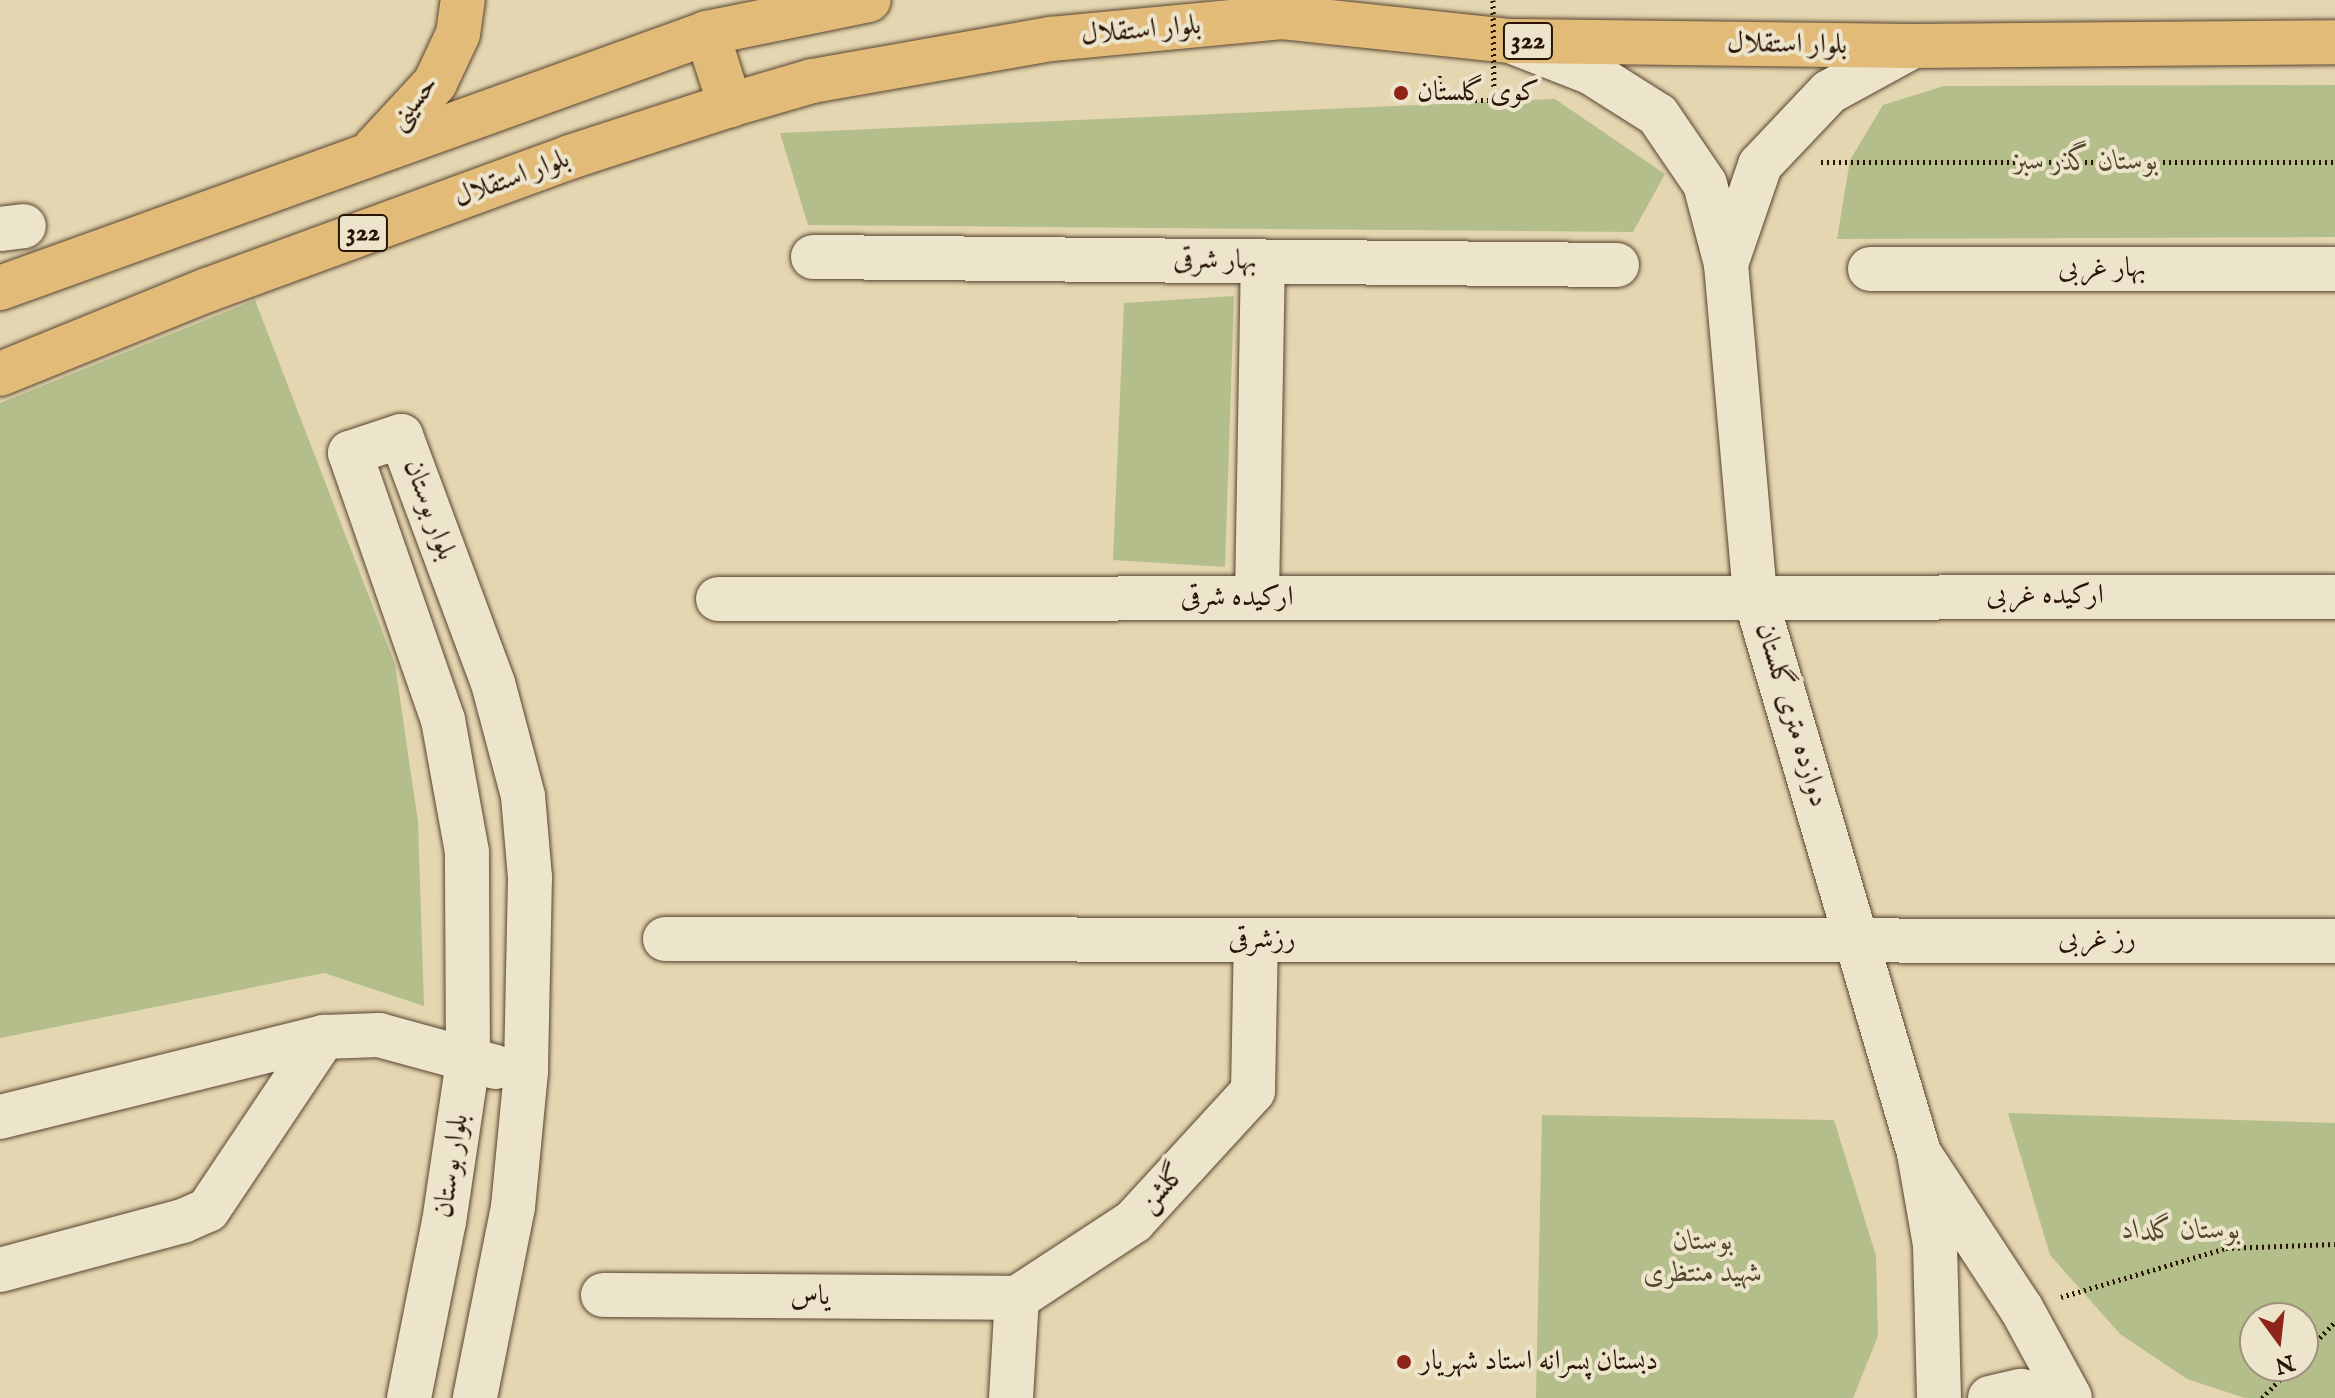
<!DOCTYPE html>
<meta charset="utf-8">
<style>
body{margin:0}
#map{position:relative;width:2335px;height:1398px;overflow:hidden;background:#e4d6b0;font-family:"IM FELL English",Amiri,serif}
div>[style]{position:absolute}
.green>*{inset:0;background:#b4be8b}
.path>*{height:5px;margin-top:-2.5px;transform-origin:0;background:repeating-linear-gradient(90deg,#2a1405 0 2px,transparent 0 6px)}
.roads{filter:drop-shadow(0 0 2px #584430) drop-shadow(0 0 2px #584430)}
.minor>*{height:44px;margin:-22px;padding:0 22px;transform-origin:22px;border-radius:22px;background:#ede4cc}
.major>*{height:44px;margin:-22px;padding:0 22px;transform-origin:22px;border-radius:22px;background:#e2bb78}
.path-bridge>*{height:5px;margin-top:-2.5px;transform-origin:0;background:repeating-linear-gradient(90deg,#2a1405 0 2px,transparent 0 6px)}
.dots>*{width:22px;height:22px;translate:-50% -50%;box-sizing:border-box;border:4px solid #ede4cc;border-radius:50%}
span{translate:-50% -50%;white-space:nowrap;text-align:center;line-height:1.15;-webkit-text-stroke:8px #ede4cc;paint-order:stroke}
.shield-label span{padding:2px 6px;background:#ede4cc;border:2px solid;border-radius:6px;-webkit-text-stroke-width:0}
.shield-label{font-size:26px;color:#2a1405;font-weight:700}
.street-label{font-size:28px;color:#2a1405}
.poi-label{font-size:28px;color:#2a1405}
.left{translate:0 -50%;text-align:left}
.park-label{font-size:28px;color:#53472d;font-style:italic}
.north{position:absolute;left:2239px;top:1302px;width:80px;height:80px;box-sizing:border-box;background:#ede4cc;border:2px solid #9f917c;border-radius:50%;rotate:165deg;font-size:22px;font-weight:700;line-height:32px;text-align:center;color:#2a1405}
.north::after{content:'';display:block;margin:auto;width:28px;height:36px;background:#8f2418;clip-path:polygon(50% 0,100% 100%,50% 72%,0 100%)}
</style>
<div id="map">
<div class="green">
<div style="clip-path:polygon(2335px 85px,2335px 237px,1837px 239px,1850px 160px,1883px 105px,1944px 86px)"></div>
<div style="clip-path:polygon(1555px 99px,1665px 174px,1633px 232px,808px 225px,780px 133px)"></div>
<div style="clip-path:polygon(1234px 296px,1225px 567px,1113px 560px,1124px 303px)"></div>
<div style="clip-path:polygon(255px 300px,395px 664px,418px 822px,424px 1006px,324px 973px,0 1038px,0 403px)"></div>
<div style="clip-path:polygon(evenodd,2008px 1113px,2335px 1123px,2335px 1398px,2245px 1398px,2187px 1379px,2120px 1334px,2050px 1255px,2008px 1113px,2255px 1318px,2303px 1318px,2303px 1366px,2255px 1366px,2255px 1318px)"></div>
<div style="clip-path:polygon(1542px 1115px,1834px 1120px,1876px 1256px,1878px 1336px,1853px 1398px,1536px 1398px)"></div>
</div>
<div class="path">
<div style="left:1439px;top:75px;width:25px;rotate:90deg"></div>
<div style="left:1439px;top:100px;width:55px"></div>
<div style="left:1821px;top:162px;width:514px"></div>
<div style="left:2061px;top:1297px;width:172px;rotate:-16.5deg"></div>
<div style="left:2226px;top:1248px;width:109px;rotate:-2.1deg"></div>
<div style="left:2303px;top:1355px;width:46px;rotate:-45.9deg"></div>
<div style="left:2262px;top:1398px;width:45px;rotate:-45.9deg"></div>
</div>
<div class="roads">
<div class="minor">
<div style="left:1513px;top:42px;width:83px;rotate:21.3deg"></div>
<div style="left:1590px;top:72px;width:80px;rotate:32.3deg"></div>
<div style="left:1658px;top:115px;width:83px;rotate:55.7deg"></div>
<div style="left:1705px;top:184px;width:83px;rotate:75.3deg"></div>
<div style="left:1726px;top:264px;width:333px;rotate:85deg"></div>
<div style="left:1755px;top:596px;width:581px;rotate:73.59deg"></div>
<div style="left:0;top:229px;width:24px;rotate:-7deg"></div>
<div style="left:813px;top:257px;width:804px;rotate:0.57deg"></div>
<div style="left:1726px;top:264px;width:105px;rotate:-71deg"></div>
<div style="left:1760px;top:165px;width:100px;rotate:-46.6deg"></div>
<div style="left:1829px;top:92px;width:96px;rotate:-28.7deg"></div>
<div style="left:1870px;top:269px;width:465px"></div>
<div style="left:1257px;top:598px;width:336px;rotate:-89deg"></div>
<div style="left:718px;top:599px;width:1617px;rotate:-0.07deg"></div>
<div style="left:665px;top:939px;width:1670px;rotate:0.07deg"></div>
<div style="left:0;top:1117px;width:334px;rotate:-13.9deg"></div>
<div style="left:324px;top:1037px;width:55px;rotate:-2.1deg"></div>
<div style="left:379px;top:1035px;width:121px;rotate:15.3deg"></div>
<div style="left:0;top:1270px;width:189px;rotate:-15deg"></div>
<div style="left:183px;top:1221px;width:27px;rotate:-24deg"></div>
<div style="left:208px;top:1210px;width:208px;rotate:-56.2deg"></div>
<div style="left:603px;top:1295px;width:414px;rotate:0.4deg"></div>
<div style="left:409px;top:1398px;width:179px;rotate:-78.8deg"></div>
<div style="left:444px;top:1222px;width:163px;rotate:-81.5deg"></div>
<div style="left:468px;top:1061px;width:209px;rotate:-90.3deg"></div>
<div style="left:467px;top:852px;width:134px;rotate:-100.3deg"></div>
<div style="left:443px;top:720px;width:283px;rotate:-109.2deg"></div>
<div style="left:350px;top:453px;width:54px;rotate:-18.4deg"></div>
<div style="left:401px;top:436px;width:264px;rotate:69.6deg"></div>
<div style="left:493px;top:683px;width:117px;rotate:75.1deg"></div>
<div style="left:523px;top:796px;width:81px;rotate:85.1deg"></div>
<div style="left:530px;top:877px;width:195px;rotate:91.2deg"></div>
<div style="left:526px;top:1072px;width:136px;rotate:95.5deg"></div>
<div style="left:513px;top:1207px;width:195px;rotate:101.3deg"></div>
<div style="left:1011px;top:1398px;width:100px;rotate:-86.6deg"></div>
<div style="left:1017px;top:1298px;width:140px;rotate:-33.3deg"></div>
<div style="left:1134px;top:1221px;width:176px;rotate:-47.5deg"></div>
<div style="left:1253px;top:1091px;width:150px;rotate:-88.9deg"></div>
<div style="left:1939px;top:1398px;width:153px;rotate:-91.5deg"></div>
<div style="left:1935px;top:1245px;width:93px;rotate:-99.9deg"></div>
<div style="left:1919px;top:1153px;width:186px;rotate:56.7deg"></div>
<div style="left:2021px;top:1308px;width:102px;rotate:61.4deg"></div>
<div style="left:1990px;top:1398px;width:32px;rotate:-13deg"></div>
<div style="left:2021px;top:1391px;width:27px;rotate:15deg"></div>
</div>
<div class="major">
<div style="left:707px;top:33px;width:76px;rotate:72.3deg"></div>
<div style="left:375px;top:148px;width:88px;rotate:-47.3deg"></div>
<div style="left:435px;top:83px;width:54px;rotate:-64.9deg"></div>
<div style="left:458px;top:34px;width:34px;rotate:-82deg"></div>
<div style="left:0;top:288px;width:752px;rotate:-19.83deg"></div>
<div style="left:707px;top:33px;width:165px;rotate:-11.5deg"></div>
<div style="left:0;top:374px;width:223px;rotate:-22.1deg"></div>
<div style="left:207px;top:290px;width:387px;rotate:-20.1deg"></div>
<div style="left:570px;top:157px;width:168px;rotate:-18deg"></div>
<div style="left:730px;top:105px;width:85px;rotate:-16.3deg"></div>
<div style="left:812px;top:81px;width:243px;rotate:-10deg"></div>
<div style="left:1051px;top:39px;width:232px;rotate:-5.4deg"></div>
<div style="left:1282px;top:17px;width:230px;rotate:6deg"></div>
<div style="left:1511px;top:41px;width:402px;rotate:0.7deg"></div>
<div style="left:1913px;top:46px;width:422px;rotate:-0.5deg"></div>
</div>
</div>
<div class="path-bridge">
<div style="left:1493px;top:0;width:100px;rotate:89.4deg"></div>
</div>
<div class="dots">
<div style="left:1401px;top:93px;background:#8f2418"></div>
<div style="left:1404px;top:1362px;background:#8f2418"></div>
</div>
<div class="shield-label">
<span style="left:1528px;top:41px">322</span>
<span style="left:363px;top:233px">322</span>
</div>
<div class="street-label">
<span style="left:1141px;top:31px;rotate:-5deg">بلوار استقلال</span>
<span style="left:1787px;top:45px;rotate:1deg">بلوار استقلال</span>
<span style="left:414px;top:103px;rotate:-50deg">حسینی</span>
<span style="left:512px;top:179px;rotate:-20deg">بلوار استقلال</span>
<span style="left:1215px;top:261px;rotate:1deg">بهار شرقی</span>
<span style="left:2102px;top:269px">بهار غربی</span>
<span style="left:429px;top:510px;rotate:70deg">بلوار بوستان</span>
<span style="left:2045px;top:596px">ارکیده غربی</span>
<span style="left:1237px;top:598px">ارکیده شرقی</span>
<span style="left:1791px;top:715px;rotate:73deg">دوازده متری گلستان</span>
<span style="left:1262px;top:940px">رزشرقی</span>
<span style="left:2097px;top:940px">رز غربی</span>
<span style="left:452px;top:1166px;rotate:-81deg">بلوار بوستان</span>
<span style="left:1163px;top:1189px;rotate:-48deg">گلشن</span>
<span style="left:810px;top:1297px">یاس</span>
</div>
<div class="poi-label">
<span class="left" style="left:1417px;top:93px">کوی گلستان</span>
<span class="left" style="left:1420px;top:1362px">دبستان پسرانه استاد شهريار</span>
</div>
<div class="park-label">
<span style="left:2086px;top:162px">بوستان گذر سبز</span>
<span style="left:2181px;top:1231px">بوستان گلداد</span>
<span style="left:1703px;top:1258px">بوستان<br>شهید منتظری</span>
</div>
<div class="north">N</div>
</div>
